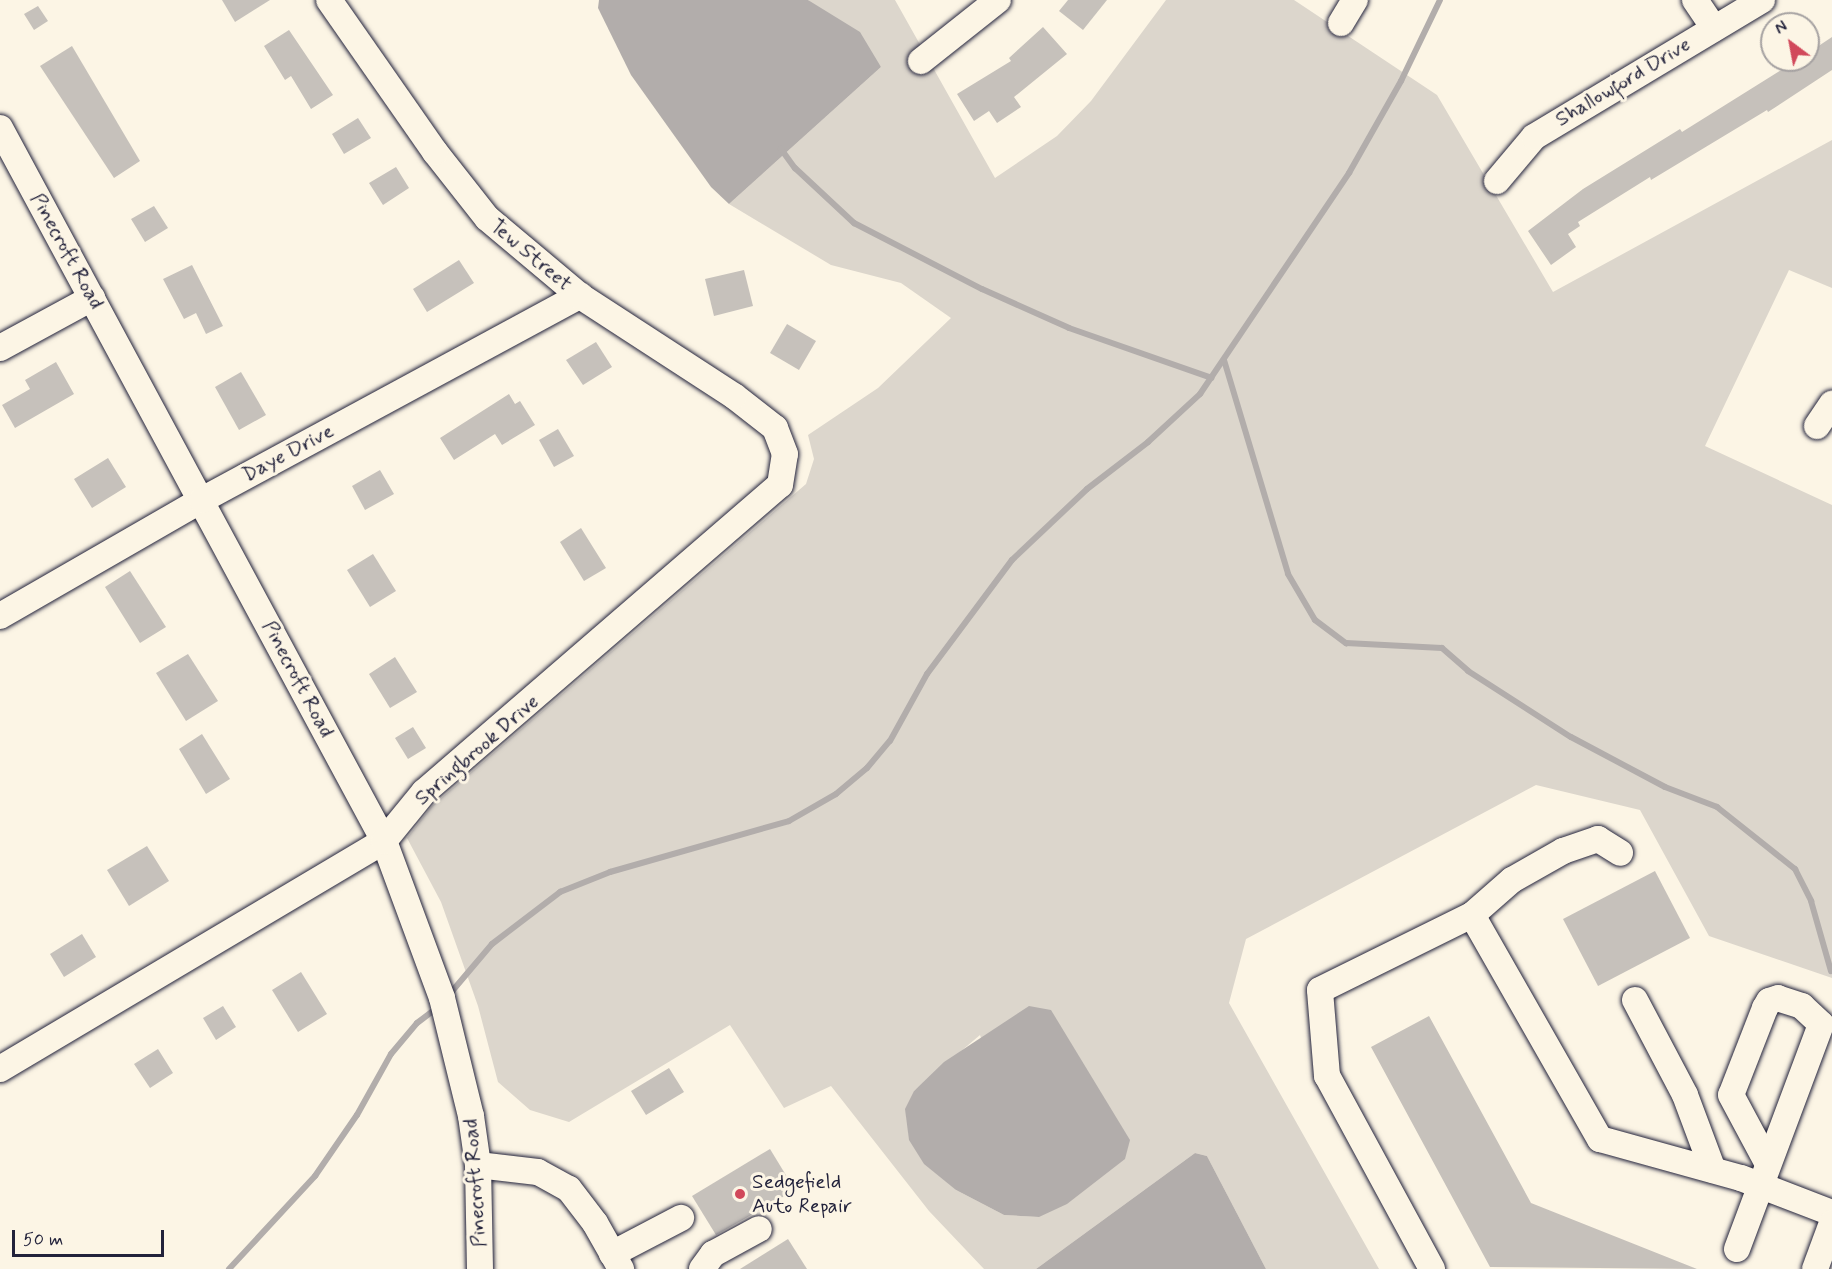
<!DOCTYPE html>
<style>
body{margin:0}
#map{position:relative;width:1832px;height:1269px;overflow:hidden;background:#fcf5e5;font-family:Mynerve,sans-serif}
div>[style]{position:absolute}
.green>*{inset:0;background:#dcd6cc}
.water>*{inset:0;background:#b2adab}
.stream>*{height:6px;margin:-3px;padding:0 3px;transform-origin:3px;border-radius:3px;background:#b2adab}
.building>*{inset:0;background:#c6c1bb}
.roads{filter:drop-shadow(0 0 2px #22223b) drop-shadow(0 0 2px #22223b)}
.minor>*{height:26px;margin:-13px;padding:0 13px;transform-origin:13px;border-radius:13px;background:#fcf5e5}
.dots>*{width:16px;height:16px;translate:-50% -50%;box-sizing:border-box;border:3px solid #fcf5e5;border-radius:50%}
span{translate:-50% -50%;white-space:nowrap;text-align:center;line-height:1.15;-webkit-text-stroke:6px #fcf5e5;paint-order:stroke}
.street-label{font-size:21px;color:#22223b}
.poi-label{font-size:21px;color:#22223b}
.left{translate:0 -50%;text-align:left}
.north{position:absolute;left:1760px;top:12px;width:60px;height:60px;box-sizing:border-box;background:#fcf5e5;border:2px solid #a5a1a1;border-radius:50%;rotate:328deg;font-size:16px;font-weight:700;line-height:24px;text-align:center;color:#22223b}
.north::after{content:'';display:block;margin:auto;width:21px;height:27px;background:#d1495b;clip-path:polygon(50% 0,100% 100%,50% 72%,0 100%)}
.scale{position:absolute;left:12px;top:1230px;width:152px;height:27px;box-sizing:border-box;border:3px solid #22223b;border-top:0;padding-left:8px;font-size:18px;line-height:21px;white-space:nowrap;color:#22223b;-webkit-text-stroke:4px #fcf5e5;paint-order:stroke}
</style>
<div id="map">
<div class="green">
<div style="clip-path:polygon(evenodd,808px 0,895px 0,995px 178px,1057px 136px,1091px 101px,1166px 0,1294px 0,1437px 95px,1553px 292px,1832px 140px,1832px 288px,1789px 270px,1705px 446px,1832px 505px,1832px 978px,1709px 936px,1640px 810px,1536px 785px,1246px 939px,1229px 1003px,1379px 1269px,1266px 1269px,1207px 1156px,1195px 1153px,1036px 1269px,984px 1269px,929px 1211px,831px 1086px,784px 1108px,730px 1025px,569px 1122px,530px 1110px,498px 1082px,478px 1006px,441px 902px,407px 838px,432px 806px,806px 484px,814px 459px,808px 435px,878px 388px,951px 318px,901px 283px,831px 265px,729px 204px,881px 67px,808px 0,980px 1035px,1039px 1217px,1004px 1215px,956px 1190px,914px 1091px,980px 1035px)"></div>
</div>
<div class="water">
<div style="clip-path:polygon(599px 0,808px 0,860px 32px,881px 67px,729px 204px,711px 187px,631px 75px,598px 8px)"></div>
<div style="clip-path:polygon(1029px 1006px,1051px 1010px,1130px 1140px,1125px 1159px,1067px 1204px,1039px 1217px,1004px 1215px,956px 1190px,924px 1164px,909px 1140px,905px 1109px,914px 1091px,944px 1062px)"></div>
<div style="clip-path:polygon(1195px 1153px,1207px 1156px,1266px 1269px,1036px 1269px)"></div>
</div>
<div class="stream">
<div style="left:781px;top:149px;width:24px;rotate:54deg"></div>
<div style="left:795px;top:168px;width:81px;rotate:43deg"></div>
<div style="left:854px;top:223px;width:144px;rotate:27.3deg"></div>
<div style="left:982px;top:289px;width:95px;rotate:24.1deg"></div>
<div style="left:1069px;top:328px;width:151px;rotate:19.3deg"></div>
<div style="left:1224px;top:360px;width:223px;rotate:73.3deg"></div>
<div style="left:1288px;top:574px;width:53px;rotate:59.6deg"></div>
<div style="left:1315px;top:620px;width:39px;rotate:37deg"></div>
<div style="left:1346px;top:643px;width:96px;rotate:3deg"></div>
<div style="left:1442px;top:648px;width:35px;rotate:41deg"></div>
<div style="left:1468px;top:671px;width:122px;rotate:32.7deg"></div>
<div style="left:1571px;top:737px;width:106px;rotate:28deg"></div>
<div style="left:1665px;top:787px;width:56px;rotate:21deg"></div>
<div style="left:1717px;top:807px;width:100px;rotate:38.5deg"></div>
<div style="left:1795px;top:869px;width:36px;rotate:63deg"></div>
<div style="left:1811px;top:901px;width:73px;rotate:74.1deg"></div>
<div style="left:448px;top:996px;width:68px;rotate:-49.8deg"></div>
<div style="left:492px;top:944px;width:86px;rotate:-37.4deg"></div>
<div style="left:560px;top:892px;width:54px;rotate:-21.8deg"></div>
<div style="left:610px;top:872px;width:186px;rotate:-15.9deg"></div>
<div style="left:789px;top:821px;width:54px;rotate:-29.9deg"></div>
<div style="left:836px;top:794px;width:40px;rotate:-40deg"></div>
<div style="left:867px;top:768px;width:35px;rotate:-50deg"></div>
<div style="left:890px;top:741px;width:77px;rotate:-61.1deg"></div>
<div style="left:927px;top:674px;width:142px;rotate:-53.3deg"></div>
<div style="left:1012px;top:560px;width:103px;rotate:-43.4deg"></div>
<div style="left:1087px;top:489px;width:77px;rotate:-37.6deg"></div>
<div style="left:1148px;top:442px;width:71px;rotate:-42.7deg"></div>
<div style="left:1200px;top:394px;width:267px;rotate:-56deg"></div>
<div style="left:1349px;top:173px;width:106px;rotate:-60.5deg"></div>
<div style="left:1401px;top:81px;width:90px;rotate:-64.3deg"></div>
<div style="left:229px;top:1269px;width:127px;rotate:-47.2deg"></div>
<div style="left:315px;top:1176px;width:74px;rotate:-55.5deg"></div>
<div style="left:357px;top:1115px;width:70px;rotate:-60.9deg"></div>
<div style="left:391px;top:1054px;width:40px;rotate:-50deg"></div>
<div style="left:417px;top:1023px;width:25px;rotate:-37deg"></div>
</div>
<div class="building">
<div style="clip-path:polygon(222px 0,270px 0,235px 22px)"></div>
<div style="clip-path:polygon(1068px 0,1107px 0,1083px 30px,1059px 11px)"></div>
<div style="clip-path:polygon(38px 6px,48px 21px,34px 30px,24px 14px)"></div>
<div style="clip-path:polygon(1043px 27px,1067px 54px,1014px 97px,1021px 107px,997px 123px,989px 111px,974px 121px,957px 94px,1011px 61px,1009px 58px)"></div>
<div style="clip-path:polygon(289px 30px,333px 95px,311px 109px,291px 76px,285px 80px,264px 46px)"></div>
<div style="clip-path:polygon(1832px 37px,1832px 70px,1768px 112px,1767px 110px,1651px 180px,1650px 177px,1578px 222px,1580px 226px,1568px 234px,1576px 247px,1551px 265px,1528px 231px,1583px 189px,1680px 129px,1682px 132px,1797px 60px,1808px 60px,1808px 53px)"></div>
<div style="clip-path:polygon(72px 46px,140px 161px,114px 178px,40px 66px)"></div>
<div style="clip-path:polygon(358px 118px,371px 138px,344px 154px,332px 134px)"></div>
<div style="clip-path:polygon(396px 167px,409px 188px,383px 205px,369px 183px)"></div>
<div style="clip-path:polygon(154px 206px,168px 228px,145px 242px,131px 219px)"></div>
<div style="clip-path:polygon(459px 260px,474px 283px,427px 312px,413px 289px)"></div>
<div style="clip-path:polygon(192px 265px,223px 326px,206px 334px,196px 313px,184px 319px,163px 279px)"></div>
<div style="clip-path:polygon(744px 270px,753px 306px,714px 316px,705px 279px)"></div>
<div style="clip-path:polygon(787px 324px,816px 341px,799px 370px,770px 353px)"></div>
<div style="clip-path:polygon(596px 342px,612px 367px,583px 385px,566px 360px)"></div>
<div style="clip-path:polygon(56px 362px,74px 394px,15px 428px,2px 405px,30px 389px,25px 380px)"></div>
<div style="clip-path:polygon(241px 372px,266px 415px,239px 430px,215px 387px)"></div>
<div style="clip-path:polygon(509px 394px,515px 404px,520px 401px,535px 425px,502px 445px,495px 434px,454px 460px,440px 438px)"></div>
<div style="clip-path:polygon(558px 429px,574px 456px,554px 467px,539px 440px)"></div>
<div style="clip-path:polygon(108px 458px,126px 487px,92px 508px,74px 479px)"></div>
<div style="clip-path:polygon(380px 470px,394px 494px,365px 510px,352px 486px)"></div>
<div style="clip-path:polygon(581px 528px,606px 568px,584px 581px,560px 542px)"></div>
<div style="clip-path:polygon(373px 554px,396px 591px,370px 607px,347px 570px)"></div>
<div style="clip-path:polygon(130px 571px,166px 627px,140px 643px,105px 587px)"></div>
<div style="clip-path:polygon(188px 654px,218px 701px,186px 721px,156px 673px)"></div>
<div style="clip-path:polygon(395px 657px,417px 692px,390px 708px,369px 674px)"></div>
<div style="clip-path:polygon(413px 727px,426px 748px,408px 759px,395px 738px)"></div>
<div style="clip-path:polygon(202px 734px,230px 779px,206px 794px,179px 749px)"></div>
<div style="clip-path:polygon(147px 846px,169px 881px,129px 906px,107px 870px)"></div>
<div style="clip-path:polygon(1655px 871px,1690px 938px,1598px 986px,1563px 919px)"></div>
<div style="clip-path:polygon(82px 934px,96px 957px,64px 977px,50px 954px)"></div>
<div style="clip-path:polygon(301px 972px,327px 1014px,298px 1032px,272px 990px)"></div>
<div style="clip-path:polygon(223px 1006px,236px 1027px,216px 1040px,203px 1018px)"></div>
<div style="clip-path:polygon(1429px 1016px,1531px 1203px,1697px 1269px,1490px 1267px,1371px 1047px)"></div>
<div style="clip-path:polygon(158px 1049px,173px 1073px,150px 1088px,134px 1064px)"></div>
<div style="clip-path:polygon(669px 1068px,684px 1092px,646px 1115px,631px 1091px)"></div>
<div style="clip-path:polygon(770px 1149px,795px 1190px,716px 1235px,692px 1196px)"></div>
<div style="clip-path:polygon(788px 1239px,807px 1269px,740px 1269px)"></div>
</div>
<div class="roads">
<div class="minor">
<div style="left:1695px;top:0;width:34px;rotate:56deg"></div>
<div style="left:1341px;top:23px;width:27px;rotate:-59deg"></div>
<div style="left:921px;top:61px;width:98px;rotate:-38.4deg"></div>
<div style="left:0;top:128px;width:810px;rotate:61.69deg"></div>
<div style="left:384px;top:841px;width:167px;rotate:69.7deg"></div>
<div style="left:442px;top:998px;width:122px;rotate:76.2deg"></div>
<div style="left:471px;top:1116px;width:49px;rotate:81.9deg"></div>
<div style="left:478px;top:1165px;width:104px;rotate:88.9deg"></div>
<div style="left:1497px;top:181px;width:57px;rotate:-49.9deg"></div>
<div style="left:1534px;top:137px;width:266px;rotate:-31deg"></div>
<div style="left:0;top:348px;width:105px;rotate:-28.5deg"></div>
<div style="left:1817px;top:426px;width:27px;rotate:-56deg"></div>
<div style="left:0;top:616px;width:233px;rotate:-29.9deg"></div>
<div style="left:202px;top:500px;width:430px;rotate:-28.4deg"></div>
<div style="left:1472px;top:915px;width:53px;rotate:-41.2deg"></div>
<div style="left:1512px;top:880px;width:59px;rotate:-29.6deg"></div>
<div style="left:1563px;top:851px;width:37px;rotate:-19deg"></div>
<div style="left:1598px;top:839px;width:26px;rotate:32deg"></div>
<div style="left:1635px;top:1000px;width:107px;rotate:62.2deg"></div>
<div style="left:1685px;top:1095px;width:80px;rotate:69.5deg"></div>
<div style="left:0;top:1069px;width:447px;rotate:-30.7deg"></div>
<div style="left:384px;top:841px;width:63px;rotate:-50.8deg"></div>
<div style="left:424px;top:792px;width:470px;rotate:-40.8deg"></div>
<div style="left:780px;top:485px;width:31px;rotate:-81deg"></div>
<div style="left:785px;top:454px;width:28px;rotate:-111deg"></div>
<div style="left:775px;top:428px;width:52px;rotate:-142deg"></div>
<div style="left:734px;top:396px;width:184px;rotate:-147deg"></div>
<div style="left:580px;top:296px;width:121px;rotate:-140deg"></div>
<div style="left:487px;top:218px;width:84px;rotate:-128.2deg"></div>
<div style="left:435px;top:152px;width:185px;rotate:-124.9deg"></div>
<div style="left:478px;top:1165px;width:60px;rotate:6.7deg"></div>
<div style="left:538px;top:1172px;width:35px;rotate:29deg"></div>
<div style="left:569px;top:1189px;width:43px;rotate:52.6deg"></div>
<div style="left:595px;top:1223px;width:53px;rotate:60.5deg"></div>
<div style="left:1737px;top:1249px;width:240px;rotate:-69.5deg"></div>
<div style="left:1821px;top:1024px;width:26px;rotate:-137deg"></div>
<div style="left:1802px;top:1006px;width:25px;rotate:-162deg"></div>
<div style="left:1778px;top:998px;width:9px;rotate:162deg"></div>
<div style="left:1769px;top:1001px;width:8px;rotate:120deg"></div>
<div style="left:1765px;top:1008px;width:93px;rotate:111.3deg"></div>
<div style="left:1731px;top:1095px;width:78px;rotate:61.8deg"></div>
<div style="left:612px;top:1254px;width:78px;rotate:-27.6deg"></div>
<div style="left:702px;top:1269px;width:19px;rotate:-54deg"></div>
<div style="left:713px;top:1254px;width:52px;rotate:-28.5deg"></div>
<div style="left:1432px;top:1269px;width:220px;rotate:-118.5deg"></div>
<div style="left:1327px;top:1076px;width:86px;rotate:-94.7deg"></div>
<div style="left:1320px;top:990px;width:169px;rotate:-26.3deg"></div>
<div style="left:1472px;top:915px;width:258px;rotate:60.3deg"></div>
<div style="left:1600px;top:1139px;width:146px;rotate:15.5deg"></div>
<div style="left:1741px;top:1178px;width:97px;rotate:21deg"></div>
<div style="left:1815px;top:1269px;width:49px;rotate:-69.7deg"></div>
</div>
</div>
<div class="dots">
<div style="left:740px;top:1194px;background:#d1495b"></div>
</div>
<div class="street-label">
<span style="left:1623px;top:82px;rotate:-31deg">Shallowford Drive</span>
<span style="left:67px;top:251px;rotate:61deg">Pinecroft Road</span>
<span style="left:531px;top:255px;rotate:40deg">Tew Street</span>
<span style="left:288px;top:453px;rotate:-28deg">Daye Drive</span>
<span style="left:298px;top:679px;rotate:62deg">Pinecroft Road</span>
<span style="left:477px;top:750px;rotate:-41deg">Springbrook Drive</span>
<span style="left:475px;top:1183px;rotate:-94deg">Pinecroft Road</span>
</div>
<div class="poi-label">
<span class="left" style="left:752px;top:1194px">Sedgefield<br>Auto Repair</span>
</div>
<div class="north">N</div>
<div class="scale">50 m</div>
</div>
